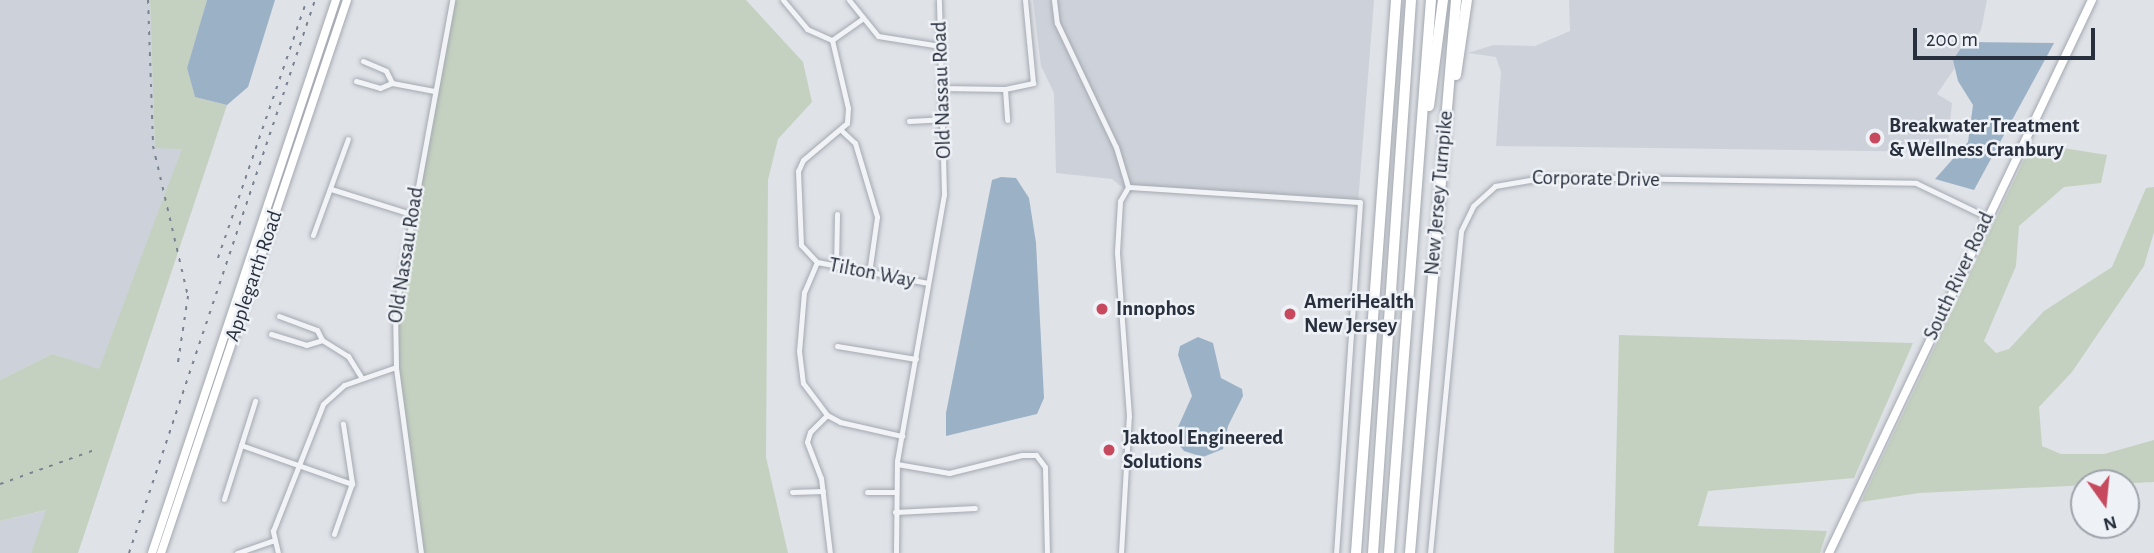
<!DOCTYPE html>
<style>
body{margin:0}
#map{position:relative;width:2154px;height:553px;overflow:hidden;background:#dfe2e7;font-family:"Alegreya Sans",sans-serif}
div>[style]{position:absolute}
.built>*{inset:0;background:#cdd1d9}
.green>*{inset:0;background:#c5d1c0}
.water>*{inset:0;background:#9bb1c6}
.roads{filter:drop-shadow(0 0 2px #a4a9b1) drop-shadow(0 0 2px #a4a9b1)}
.street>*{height:5px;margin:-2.5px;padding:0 2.5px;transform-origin:2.5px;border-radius:2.5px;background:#f1f3f6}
.secondary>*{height:8px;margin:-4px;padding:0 4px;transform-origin:4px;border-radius:4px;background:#fff}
.highway>*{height:10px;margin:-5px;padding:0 5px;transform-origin:5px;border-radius:5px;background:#fff}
.rail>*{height:2px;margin-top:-1px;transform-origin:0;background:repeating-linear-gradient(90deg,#798290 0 3.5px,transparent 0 10.5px)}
.dots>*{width:19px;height:19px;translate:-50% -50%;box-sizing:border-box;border:4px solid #eef1f5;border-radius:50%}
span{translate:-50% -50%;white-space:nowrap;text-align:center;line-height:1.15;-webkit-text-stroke:5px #eef1f5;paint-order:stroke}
.street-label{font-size:21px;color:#28303e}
.poi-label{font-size:21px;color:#28303e;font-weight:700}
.left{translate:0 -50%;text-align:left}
.north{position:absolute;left:2070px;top:469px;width:70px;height:70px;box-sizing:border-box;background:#eef1f5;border:2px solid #9fa4ac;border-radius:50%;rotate:165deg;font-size:19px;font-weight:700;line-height:28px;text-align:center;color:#28303e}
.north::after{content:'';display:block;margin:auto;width:24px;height:32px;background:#c7495e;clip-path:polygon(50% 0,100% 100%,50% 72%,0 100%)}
.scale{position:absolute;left:1913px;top:28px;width:182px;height:32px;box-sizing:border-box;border:4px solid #28303e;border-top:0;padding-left:9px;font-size:21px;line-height:24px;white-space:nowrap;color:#28303e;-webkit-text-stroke:5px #eef1f5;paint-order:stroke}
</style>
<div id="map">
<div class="built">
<div style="clip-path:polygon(0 0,150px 0,155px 148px,183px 148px,99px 370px,52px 354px,0 380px)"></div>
<div style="clip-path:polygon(1033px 0,1374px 0,1358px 203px,1144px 187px,1129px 193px,1112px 179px,1056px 173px,1054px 93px,1041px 66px)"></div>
<div style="clip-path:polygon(1569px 0,1987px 0,1981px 30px,1937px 94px,1952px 103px,1947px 152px,1496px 146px,1501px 72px,1496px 57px,1468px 53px,1494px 45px,1535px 46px,1570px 31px)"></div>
<div style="clip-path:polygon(47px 510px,31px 553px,0 553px,0 521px)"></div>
</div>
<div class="green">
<div style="clip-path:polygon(150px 0,207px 0,187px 68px,195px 97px,227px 105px,78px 553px,31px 553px,46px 510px,0 521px,0 380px,52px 354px,99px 369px,182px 149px,155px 148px)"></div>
<div style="clip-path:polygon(450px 0,746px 0,803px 62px,812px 102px,778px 139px,768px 180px,766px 457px,788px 553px,420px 553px,393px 327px)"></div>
<div style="clip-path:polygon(2032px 143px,2107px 155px,2101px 183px,2064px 187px,2019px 226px,2016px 266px,1984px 341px,1996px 353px,2009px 349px,2044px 311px,2112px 267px,2146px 188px,2154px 187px,2154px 232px,2144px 266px,2072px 372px,2039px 407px,2042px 446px,2061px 454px,2104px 454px,2154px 440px,2154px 482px,1919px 493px,1861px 502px)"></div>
<div style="clip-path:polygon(1619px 335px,1913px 343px,1854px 478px,1708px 491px,1698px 526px,1827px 531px,1820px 553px,1614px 553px)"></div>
</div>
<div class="water">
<div style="clip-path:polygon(207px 0,275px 0,248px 87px,227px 105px,195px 97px,187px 68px)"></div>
<div style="clip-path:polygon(1965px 42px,2054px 43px,1974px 190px,1935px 179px,1968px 142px,1973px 105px,1958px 81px,1953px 60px)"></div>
<div style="clip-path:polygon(1001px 177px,1016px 178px,1029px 198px,1036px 243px,1044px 398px,1037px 414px,946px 436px,946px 413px,992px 180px)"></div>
<div style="clip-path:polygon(1198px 337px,1213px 343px,1221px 378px,1242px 389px,1243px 396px,1228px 426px,1223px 449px,1203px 457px,1184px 451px,1176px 441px,1178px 427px,1192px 396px,1178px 355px,1180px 346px)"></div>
</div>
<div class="roads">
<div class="street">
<div style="left:783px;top:0;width:38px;rotate:50deg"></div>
<div style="left:807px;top:29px;width:27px;rotate:24deg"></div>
<div style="left:832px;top:40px;width:37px;rotate:-35deg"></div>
<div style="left:849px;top:0;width:46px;rotate:51.1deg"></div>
<div style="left:878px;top:36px;width:63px;rotate:9.2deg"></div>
<div style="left:1054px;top:0;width:23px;rotate:83deg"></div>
<div style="left:1057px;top:23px;width:137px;rotate:64.6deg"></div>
<div style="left:1116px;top:147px;width:42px;rotate:73.3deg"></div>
<div style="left:1128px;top:187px;width:232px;rotate:3.7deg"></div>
<div style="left:1360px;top:202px;width:352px;rotate:93.9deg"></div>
<div style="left:832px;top:40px;width:70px;rotate:76.8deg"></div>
<div style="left:848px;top:108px;width:15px;rotate:94deg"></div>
<div style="left:847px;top:123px;width:57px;rotate:139.9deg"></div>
<div style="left:803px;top:160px;width:12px;rotate:114deg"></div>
<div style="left:798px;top:171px;width:74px;rotate:87.7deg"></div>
<div style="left:801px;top:245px;width:23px;rotate:47deg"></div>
<div style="left:817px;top:262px;width:113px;rotate:10.7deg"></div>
<div style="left:363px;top:61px;width:25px;rotate:23deg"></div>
<div style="left:386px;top:71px;width:13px;rotate:63deg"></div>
<div style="left:392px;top:83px;width:43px;rotate:10.8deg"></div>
<div style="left:356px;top:81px;width:25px;rotate:16deg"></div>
<div style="left:380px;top:88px;width:13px;rotate:-23deg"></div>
<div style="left:941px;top:88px;width:64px;rotate:0.9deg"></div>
<div style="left:1005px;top:89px;width:29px;rotate:-12deg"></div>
<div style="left:1033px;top:83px;width:83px;rotate:-95.5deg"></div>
<div style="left:1005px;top:89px;width:31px;rotate:86deg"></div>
<div style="left:909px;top:121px;width:33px;rotate:-3deg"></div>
<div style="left:841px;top:130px;width:19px;rotate:43deg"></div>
<div style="left:855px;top:143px;width:77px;rotate:73.4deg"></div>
<div style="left:877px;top:217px;width:57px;rotate:98.1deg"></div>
<div style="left:331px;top:189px;width:84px;rotate:17.4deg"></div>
<div style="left:313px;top:235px;width:102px;rotate:-70deg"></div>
<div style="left:817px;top:262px;width:33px;rotate:113deg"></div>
<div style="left:804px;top:292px;width:59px;rotate:94.8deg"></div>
<div style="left:799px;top:351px;width:32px;rotate:83deg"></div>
<div style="left:803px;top:383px;width:40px;rotate:53deg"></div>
<div style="left:827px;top:415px;width:15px;rotate:28deg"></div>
<div style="left:840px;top:422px;width:64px;rotate:12.7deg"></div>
<div style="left:836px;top:267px;width:53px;rotate:-88.9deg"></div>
<div style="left:279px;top:316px;width:40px;rotate:20.2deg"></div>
<div style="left:317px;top:330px;width:11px;rotate:63deg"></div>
<div style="left:322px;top:340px;width:31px;rotate:32deg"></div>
<div style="left:348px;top:356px;width:25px;rotate:58deg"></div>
<div style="left:271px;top:334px;width:37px;rotate:17deg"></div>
<div style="left:306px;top:345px;width:17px;rotate:-17deg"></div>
<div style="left:837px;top:346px;width:80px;rotate:9.3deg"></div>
<div style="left:827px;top:415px;width:24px;rotate:135deg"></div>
<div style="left:810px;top:432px;width:10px;rotate:107deg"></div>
<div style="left:807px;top:442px;width:39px;rotate:69deg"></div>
<div style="left:821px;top:478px;width:76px;rotate:83.2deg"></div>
<div style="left:241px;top:445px;width:118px;rotate:19.4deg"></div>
<div style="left:897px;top:464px;width:53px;rotate:9.8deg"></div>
<div style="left:949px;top:473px;width:75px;rotate:-13.9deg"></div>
<div style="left:1022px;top:455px;width:14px"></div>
<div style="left:1036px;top:455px;width:15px;rotate:53deg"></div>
<div style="left:1045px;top:467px;width:86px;rotate:88.7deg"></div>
<div style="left:792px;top:492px;width:31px;rotate:-2deg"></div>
<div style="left:867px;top:492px;width:28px"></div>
<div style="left:224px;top:499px;width:103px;rotate:-72.4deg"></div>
<div style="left:895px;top:512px;width:80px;rotate:-2.9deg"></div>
<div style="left:334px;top:534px;width:54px;rotate:-70.6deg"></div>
<div style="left:352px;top:483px;width:60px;rotate:-98.7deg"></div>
<div style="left:237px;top:553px;width:37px;rotate:-19deg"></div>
<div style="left:278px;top:553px;width:23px;rotate:-103deg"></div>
<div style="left:273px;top:531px;width:136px;rotate:-68.5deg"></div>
<div style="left:323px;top:404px;width:28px;rotate:-42deg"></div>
<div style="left:344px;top:385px;width:55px;rotate:-19.1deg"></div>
<div style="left:421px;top:553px;width:188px;rotate:-97.7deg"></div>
<div style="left:396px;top:367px;width:55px;rotate:-91deg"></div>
<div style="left:395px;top:312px;width:317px;rotate:-79.6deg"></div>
<div style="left:896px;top:553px;width:92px;rotate:-89.4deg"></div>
<div style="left:897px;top:461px;width:271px;rotate:-80deg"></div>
<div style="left:944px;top:194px;width:194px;rotate:-91.5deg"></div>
<div style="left:1121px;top:553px;width:137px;rotate:-86.7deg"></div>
<div style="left:1129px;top:416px;width:164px;rotate:-94.2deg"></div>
<div style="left:1117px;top:252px;width:51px;rotate:-86.6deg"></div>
<div style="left:1120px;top:201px;width:16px;rotate:-60deg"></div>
<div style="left:1430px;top:553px;width:323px;rotate:-84.5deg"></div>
<div style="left:1461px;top:231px;width:28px;rotate:-64deg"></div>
<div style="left:1473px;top:206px;width:30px;rotate:-42deg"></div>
<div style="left:1495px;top:186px;width:53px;rotate:-9.8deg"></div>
<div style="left:1547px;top:177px;width:369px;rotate:0.9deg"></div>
<div style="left:1916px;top:183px;width:79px;rotate:25.6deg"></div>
</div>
<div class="secondary">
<div style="left:152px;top:553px;width:583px;rotate:-71.6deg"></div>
<div style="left:161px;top:553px;width:583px;rotate:-71.41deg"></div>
<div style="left:1829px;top:553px;width:612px;rotate:-64.56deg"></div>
</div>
<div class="highway">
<div style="left:1456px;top:75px;width:76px;rotate:-81.7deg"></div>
<div style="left:1429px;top:106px;width:107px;rotate:-82.5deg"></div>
<div style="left:1356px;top:553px;width:554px;rotate:-85.86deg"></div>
<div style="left:1373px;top:553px;width:554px;rotate:-86.07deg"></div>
<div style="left:1389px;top:553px;width:555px;rotate:-85.66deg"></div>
<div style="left:1410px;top:553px;width:555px;rotate:-85.24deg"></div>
</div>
</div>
<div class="rail">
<div style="left:148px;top:0;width:146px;rotate:88deg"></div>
<div style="left:153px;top:146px;width:154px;rotate:76.9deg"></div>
<div style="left:188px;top:296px;width:67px;rotate:98.6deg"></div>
<div style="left:218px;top:258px;width:273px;rotate:-71deg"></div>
<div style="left:0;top:484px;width:103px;rotate:-19.8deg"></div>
<div style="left:129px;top:553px;width:583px;rotate:-71.41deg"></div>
</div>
<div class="dots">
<div style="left:1875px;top:138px;background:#c7495e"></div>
<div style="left:1102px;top:309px;background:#c7495e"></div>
<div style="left:1290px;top:314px;background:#c7495e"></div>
<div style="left:1109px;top:450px;background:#c7495e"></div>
</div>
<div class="street-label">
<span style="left:942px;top:90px;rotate:-92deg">Old Nassau Road</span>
<span style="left:1596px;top:179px;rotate:1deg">Corporate Drive</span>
<span style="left:1439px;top:193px;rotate:-85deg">New Jersey Turnpike</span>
<span style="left:406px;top:255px;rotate:-81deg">Old Nassau Road</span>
<span style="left:872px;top:273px;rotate:11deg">Tilton Way</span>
<span style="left:254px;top:276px;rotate:-71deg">Applegarth Road</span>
<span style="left:1959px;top:276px;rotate:-65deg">South River Road</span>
</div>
<div class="poi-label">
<span class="left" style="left:1889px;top:138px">Breakwater Treatment<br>&amp; Wellness Cranbury</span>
<span class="left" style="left:1304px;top:314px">AmeriHealth<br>New Jersey</span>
<span class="left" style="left:1116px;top:309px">Innophos</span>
<span class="left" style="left:1123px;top:450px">Jaktool Engineered<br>Solutions</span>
</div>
<div class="north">N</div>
<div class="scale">200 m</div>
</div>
